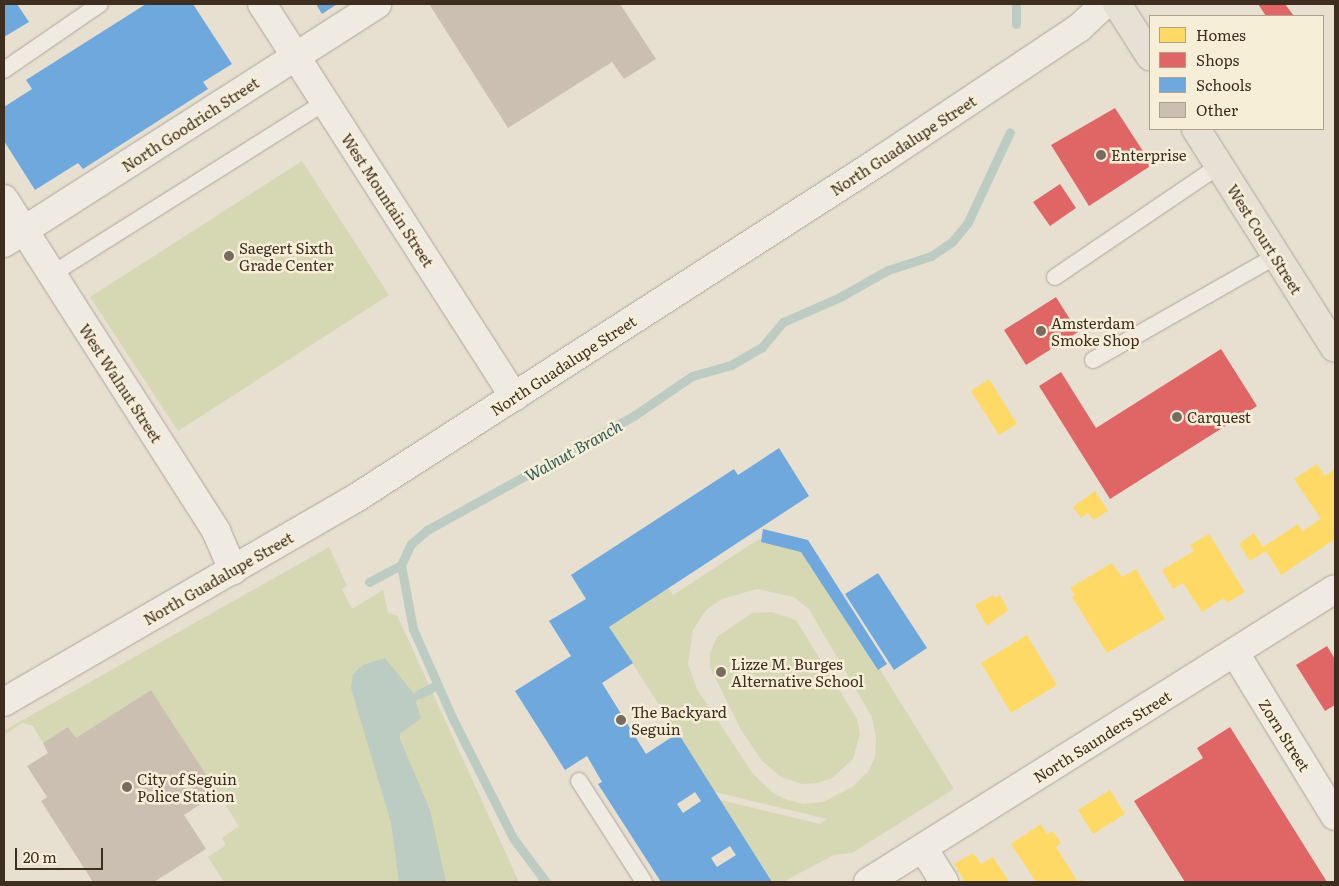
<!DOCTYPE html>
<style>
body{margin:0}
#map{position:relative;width:1339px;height:886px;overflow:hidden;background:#e7e0d1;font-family:Literata,serif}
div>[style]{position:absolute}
.green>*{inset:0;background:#d6d7b3}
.water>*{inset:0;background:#bcccc2}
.homes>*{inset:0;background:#ffd966}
.shops>*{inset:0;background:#e06666}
.schools>*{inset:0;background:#6fa8dc}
.stream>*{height:9px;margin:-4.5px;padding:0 4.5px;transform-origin:4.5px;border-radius:4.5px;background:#bcccc2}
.building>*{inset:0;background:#cbbfb2}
.roads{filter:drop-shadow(0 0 1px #ada599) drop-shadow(0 0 1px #ada599)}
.lane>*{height:16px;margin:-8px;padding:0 8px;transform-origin:8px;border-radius:8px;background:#efebe3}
.street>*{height:28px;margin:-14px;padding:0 14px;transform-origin:14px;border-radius:14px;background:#efebe3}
.secondary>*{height:28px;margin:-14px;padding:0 14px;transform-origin:14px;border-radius:14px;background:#efebe3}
.primary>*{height:28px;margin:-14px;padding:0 14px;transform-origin:14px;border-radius:14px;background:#e6e1d4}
.dots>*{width:14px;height:14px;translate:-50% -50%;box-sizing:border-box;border:2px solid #f7eed8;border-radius:50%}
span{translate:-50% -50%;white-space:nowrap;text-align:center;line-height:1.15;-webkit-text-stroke:5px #f7eed8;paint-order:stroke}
.street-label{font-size:15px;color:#3d2e20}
.poi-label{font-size:15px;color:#3d2e20}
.left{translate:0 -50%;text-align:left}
.water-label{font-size:16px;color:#2f5d5a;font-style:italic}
.frame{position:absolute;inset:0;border:5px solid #3d2e20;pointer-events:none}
.legend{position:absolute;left:1149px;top:15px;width:175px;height:115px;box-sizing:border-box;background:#f7eed8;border:1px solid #ada18e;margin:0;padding:6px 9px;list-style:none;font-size:15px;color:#3d2e20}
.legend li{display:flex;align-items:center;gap:10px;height:25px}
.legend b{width:25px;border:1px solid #ada18e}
.scale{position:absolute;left:15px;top:848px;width:88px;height:22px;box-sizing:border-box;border:2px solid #3d2e20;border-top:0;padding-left:6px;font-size:15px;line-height:18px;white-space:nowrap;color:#3d2e20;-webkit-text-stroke:4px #f7eed8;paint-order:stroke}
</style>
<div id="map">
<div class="green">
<div style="clip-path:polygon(302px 161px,389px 295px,178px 431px,90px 297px)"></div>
<div style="clip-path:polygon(evenodd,759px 539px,805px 548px,954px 789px,852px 853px,834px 855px,783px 882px,772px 882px,720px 800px,820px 824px,827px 819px,715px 792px,609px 627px,668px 588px,673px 595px,759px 539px,757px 589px,794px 597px,809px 609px,872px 717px,876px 738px,875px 757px,868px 772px,852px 787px,823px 802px,803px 804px,785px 799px,773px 793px,753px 774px,697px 689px,688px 664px,693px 630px,706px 610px,722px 599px,757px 589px)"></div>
<div style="clip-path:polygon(329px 547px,347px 586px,342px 589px,352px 609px,383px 590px,388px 613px,397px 615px,519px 882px,224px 882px,208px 857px,226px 845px,222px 838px,239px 826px,151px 690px,76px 738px,68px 727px,43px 743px,33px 726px,23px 723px,4px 735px,4px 731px,14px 725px)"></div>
<div style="clip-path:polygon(772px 612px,796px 620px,857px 719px,860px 734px,853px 759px,832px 778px,818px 783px,802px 784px,781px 777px,762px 761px,741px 730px,710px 667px,710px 653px,717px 637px,752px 613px)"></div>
</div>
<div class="water">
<div style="clip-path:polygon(385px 658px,414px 694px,419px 694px,416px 703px,421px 718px,400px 734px,400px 739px,430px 810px,446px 882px,399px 882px,391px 823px,351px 688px,353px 674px,363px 665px)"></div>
</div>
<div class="homes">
<div style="clip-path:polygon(989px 379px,1017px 424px,999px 435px,971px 391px)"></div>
<div style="clip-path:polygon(1317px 464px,1325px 476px,1335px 469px,1335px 539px,1281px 575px,1266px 551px,1250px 561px,1239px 544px,1254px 533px,1263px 547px,1298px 524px,1302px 531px,1321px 519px,1294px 479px)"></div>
<div style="clip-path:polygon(1095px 491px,1108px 511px,1093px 520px,1088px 513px,1081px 518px,1073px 507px)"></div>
<div style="clip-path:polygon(1209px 534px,1245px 592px,1227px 603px,1224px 598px,1202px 612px,1183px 583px,1173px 589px,1162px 570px,1194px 551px,1190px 545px)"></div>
<div style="clip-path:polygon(1112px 563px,1122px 577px,1136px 569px,1165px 619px,1107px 653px,1072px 597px,1075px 595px,1070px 588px)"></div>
<div style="clip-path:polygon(993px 595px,995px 598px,1000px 595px,1008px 610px,987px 626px,975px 605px)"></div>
<div style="clip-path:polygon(1027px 635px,1057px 685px,1011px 713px,981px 663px)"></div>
<div style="clip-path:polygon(1110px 790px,1125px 814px,1093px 834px,1078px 810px)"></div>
<div style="clip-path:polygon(1041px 824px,1047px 834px,1053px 831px,1061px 843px,1056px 847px,1078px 882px,1081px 879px,1084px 882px,1036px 882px,1011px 844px)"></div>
<div style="clip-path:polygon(973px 853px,981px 864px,993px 857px,1009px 882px,965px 882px,954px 864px)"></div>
</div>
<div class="shops">
<div style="clip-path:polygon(1258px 4px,1285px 4px,1294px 16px,1266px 16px)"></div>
<div style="clip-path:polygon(1115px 108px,1152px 165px,1089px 206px,1051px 145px)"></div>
<div style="clip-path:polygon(1060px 184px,1076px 208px,1050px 226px,1033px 202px)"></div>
<div style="clip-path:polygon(1056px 297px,1078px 332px,1026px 365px,1004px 330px)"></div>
<div style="clip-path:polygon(1221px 349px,1257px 406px,1110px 499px,1039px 386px,1061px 372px,1096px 428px)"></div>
<div style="clip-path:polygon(1327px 646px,1335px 659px,1335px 705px,1325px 711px,1296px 665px)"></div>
<div style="clip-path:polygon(1230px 727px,1327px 882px,1185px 882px,1134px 801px,1203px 758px,1197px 748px)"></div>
</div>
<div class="schools">
<div style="clip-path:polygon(4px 4px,17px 4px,29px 22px,4px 37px)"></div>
<div style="clip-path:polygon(146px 4px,193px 4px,232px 64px,203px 82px,208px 89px,83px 169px,78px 163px,35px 190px,4px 141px,4px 107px,32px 89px,26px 80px)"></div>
<div style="clip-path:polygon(316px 4px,337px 4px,322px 14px)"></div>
<div style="clip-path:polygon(evenodd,779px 448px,809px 496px,609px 627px,633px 663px,602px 683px,646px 754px,678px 733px,772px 882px,661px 882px,598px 784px,602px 782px,587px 756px,565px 770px,515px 691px,571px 656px,549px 621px,586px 599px,571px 575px,734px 469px,738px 475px,779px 448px,695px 792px,701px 801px,683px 813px,677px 804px,695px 792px,779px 448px,730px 846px,736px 855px,717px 867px,711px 858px,730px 846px)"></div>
<div style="clip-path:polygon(763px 529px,808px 540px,887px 664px,878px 670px,801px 552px,761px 542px)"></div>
<div style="clip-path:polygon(878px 573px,927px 648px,894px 670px,845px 594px)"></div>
</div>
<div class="stream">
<div style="left:1016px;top:24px;width:20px;rotate:-90deg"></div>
<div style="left:369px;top:582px;width:36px;rotate:-28deg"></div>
<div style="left:419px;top:694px;width:20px;rotate:-27deg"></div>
<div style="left:546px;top:882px;width:55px;rotate:-126.9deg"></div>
<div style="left:513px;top:838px;width:136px;rotate:-116.8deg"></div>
<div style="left:452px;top:717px;width:96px;rotate:-113.9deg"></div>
<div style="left:413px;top:629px;width:65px;rotate:-100.6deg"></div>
<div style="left:401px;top:565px;width:23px;rotate:-65deg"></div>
<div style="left:411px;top:544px;width:21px;rotate:-41deg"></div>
<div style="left:427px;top:530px;width:238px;rotate:-28.9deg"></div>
<div style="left:635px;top:415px;width:69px;rotate:-34.4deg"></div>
<div style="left:692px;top:376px;width:41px;rotate:-15.8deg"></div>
<div style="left:731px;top:365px;width:36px;rotate:-30deg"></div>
<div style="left:762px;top:347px;width:33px;rotate:-50deg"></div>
<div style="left:783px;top:322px;width:62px;rotate:-23.7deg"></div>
<div style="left:840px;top:297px;width:55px;rotate:-29.4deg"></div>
<div style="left:888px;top:270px;width:45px;rotate:-18deg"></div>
<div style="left:931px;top:256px;width:25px;rotate:-34deg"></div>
<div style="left:952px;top:242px;width:26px;rotate:-51deg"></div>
<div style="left:968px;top:222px;width:99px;rotate:-65deg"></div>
</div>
<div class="building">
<div style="clip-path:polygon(429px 4px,620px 4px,656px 59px,624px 79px,612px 62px,508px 128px)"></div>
<div style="clip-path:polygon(151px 690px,218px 793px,184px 815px,206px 849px,154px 882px,93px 882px,41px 801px,47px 797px,27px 766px,48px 753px,43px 743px,68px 727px,76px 738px)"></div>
</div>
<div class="roads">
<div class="lane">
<div style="left:4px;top:70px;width:116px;rotate:-34.5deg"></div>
<div style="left:52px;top:274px;width:323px;rotate:-32.2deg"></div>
<div style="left:1055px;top:277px;width:198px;rotate:-34.1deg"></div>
<div style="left:1093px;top:360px;width:210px;rotate:-29.6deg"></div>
<div style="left:579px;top:781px;width:120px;rotate:57.2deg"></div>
</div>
<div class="street">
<div style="left:4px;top:199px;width:394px;rotate:57.4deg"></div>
<div style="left:216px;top:531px;width:43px;rotate:66.4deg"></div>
<div style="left:4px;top:243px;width:443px;rotate:-32.6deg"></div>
<div style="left:1235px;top:653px;width:191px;rotate:58.5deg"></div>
<div style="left:923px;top:848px;width:40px;rotate:58deg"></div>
<div style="left:868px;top:882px;width:551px;rotate:-32.1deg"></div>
</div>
<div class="secondary">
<div style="left:262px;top:4px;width:467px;rotate:57.3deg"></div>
<div style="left:4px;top:702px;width:407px;rotate:-30.1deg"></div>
<div style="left:356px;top:498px;width:624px;rotate:-32.77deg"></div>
<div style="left:881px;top:160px;width:238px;rotate:-33.7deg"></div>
<div style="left:1079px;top:28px;width:35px;rotate:-43deg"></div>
</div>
<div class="primary">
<div style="left:1117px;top:4px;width:62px;rotate:57.6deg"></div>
<div style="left:1196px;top:129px;width:259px;rotate:57.6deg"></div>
</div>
</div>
<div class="dots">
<div style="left:1101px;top:155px;background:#786c5e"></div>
<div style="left:229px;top:256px;background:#786c5e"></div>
<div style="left:1041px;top:331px;background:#786c5e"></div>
<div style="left:1177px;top:417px;background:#786c5e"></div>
<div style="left:721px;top:672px;background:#786c5e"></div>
<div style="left:621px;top:720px;background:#786c5e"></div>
<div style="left:127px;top:787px;background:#786c5e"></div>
</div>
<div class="street-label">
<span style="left:190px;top:124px;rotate:-33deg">North Goodrich Street</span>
<span style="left:903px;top:145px;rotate:-33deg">North Guadalupe Street</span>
<span style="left:388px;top:200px;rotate:57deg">West Mountain Street</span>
<span style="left:1265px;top:239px;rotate:58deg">West Court Street</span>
<span style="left:563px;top:365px;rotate:-33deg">North Guadalupe Street</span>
<span style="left:121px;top:383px;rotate:57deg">West Walnut Street</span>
<span style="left:218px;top:578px;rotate:-30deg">North Guadalupe Street</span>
<span style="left:1285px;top:735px;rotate:58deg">Zorn Street</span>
<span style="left:1102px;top:736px;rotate:-32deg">North Saunders Street</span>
</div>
<div class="poi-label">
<span class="left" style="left:1111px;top:155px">Enterprise</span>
<span class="left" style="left:239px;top:256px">Saegert Sixth<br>Grade Center</span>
<span class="left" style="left:1051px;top:331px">Amsterdam<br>Smoke Shop</span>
<span class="left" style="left:1187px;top:417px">Carquest</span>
<span class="left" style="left:731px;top:672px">Lizze M. Burges<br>Alternative School</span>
<span class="left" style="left:631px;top:720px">The Backyard<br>Seguin</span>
<span class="left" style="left:137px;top:787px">City of Seguin<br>Police Station</span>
</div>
<div class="water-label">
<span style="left:573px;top:450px;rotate:-29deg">Walnut Branch</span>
</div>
<div class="frame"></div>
<ul class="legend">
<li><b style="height:14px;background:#ffd966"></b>Homes</li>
<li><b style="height:14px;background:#e06666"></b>Shops</li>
<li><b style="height:14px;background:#6fa8dc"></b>Schools</li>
<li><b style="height:14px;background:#cbbfb2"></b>Other</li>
</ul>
<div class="scale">20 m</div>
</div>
